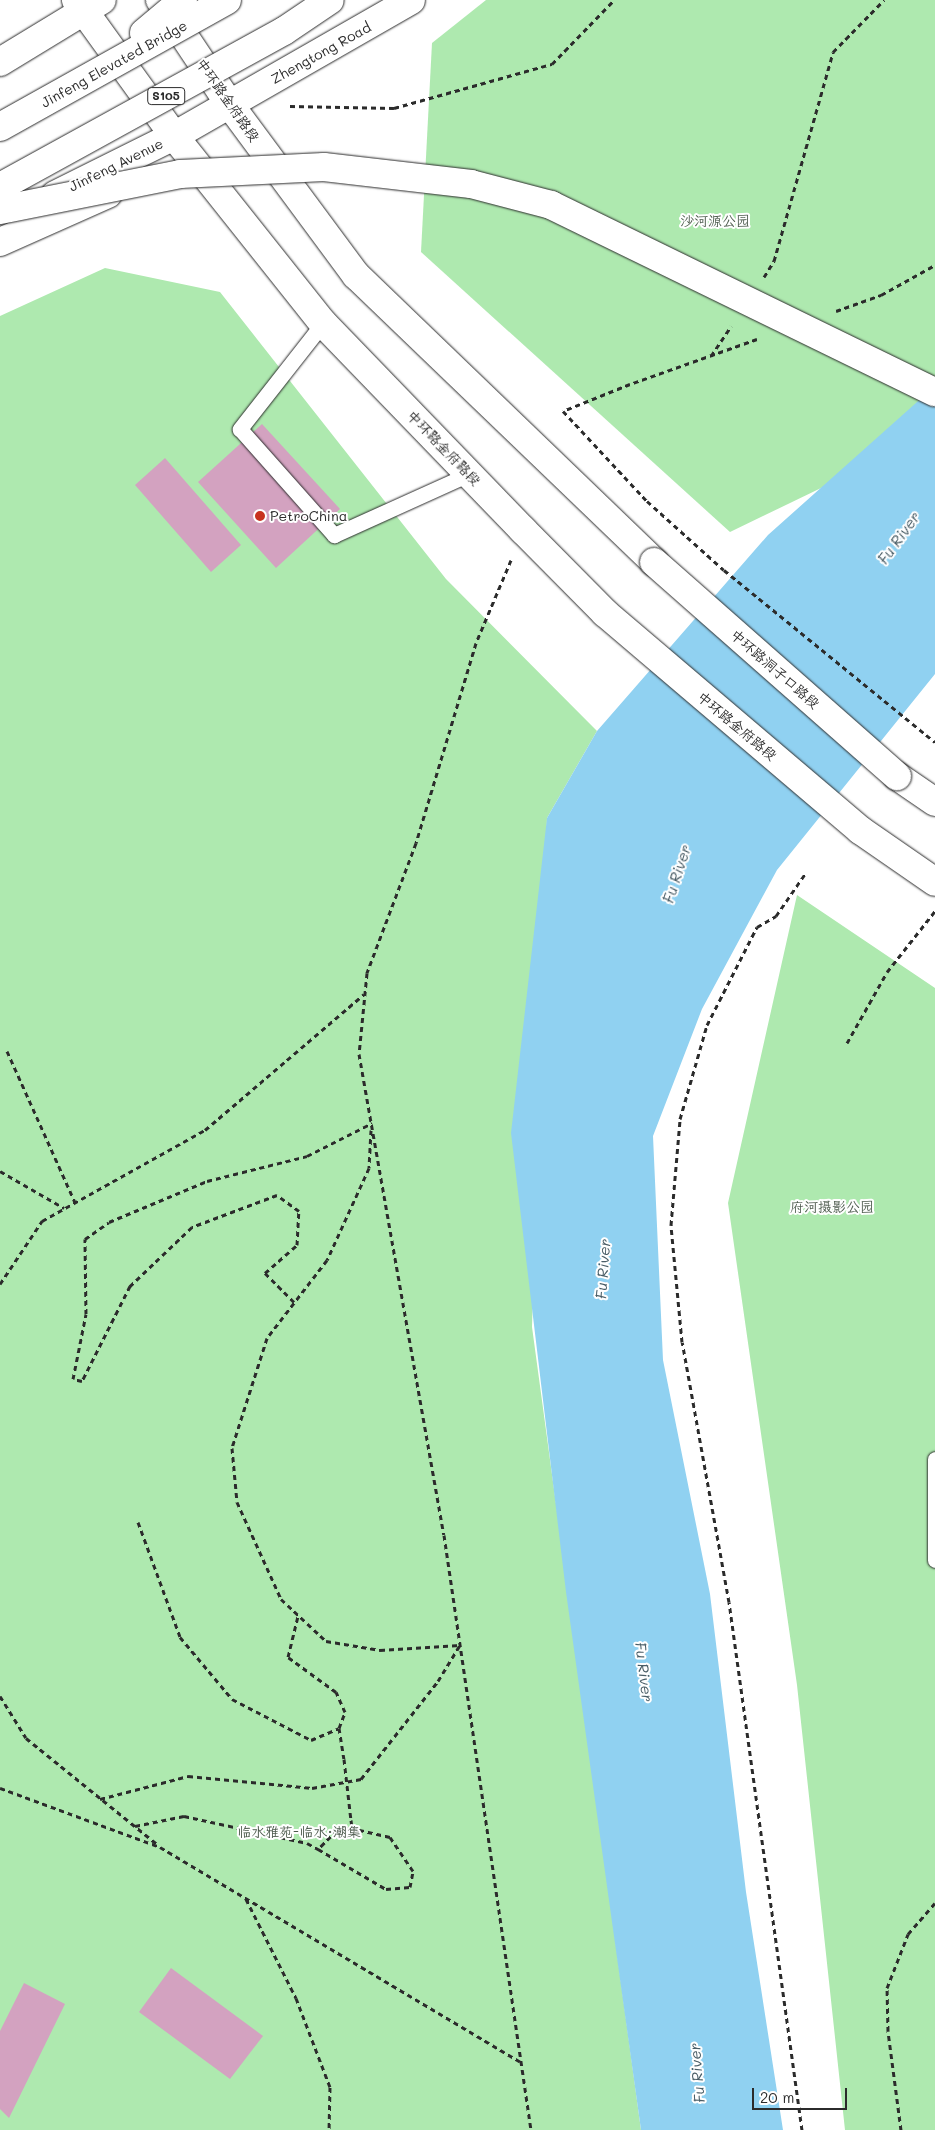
<!DOCTYPE html>
<meta charset="utf-8">
<style>
body{margin:0}
#map{position:relative;width:935px;height:2130px;overflow:hidden;background:#fff;font-family:Mali,"LXGW WenKai TC",sans-serif}
div>[style]{position:absolute}
.green>*{inset:0;background:#aee9af}
.water>*{inset:0;background:#90d1f1}
.building>*{inset:0;background:#d3a2c0}
.path>*{height:3px;margin-top:-1.5px;transform-origin:0;background:repeating-linear-gradient(90deg,#2b2b2b 0 5px,transparent 0 9px)}
.roads{filter:drop-shadow(0 0 1px #2b2b2b) drop-shadow(0 0 1px #2b2b2b)}
.lane>*{height:15px;margin:-7.5px;padding:0 7.5px;transform-origin:7.5px;border-radius:7.5px;background:#fff}
.secondary>*{height:28px;margin:-14px;padding:0 14px;transform-origin:14px;border-radius:14px;background:#fff}
.primary>*{height:28px;margin:-14px;padding:0 14px;transform-origin:14px;border-radius:14px;background:#fff}
.highway>*{height:28px;margin:-14px;padding:0 14px;transform-origin:14px;border-radius:14px;background:#fff}
.path-bridge>*{height:3px;margin-top:-1.5px;transform-origin:0;background:repeating-linear-gradient(90deg,#2b2b2b 0 5px,transparent 0 9px)}
.bridges{filter:drop-shadow(0 0 1px #2b2b2b) drop-shadow(0 0 1px #2b2b2b)}
.primary-bridge>*{height:28px;margin:-14px;padding:0 14px;transform-origin:14px;border-radius:14px;background:#fff}
.highway-bridge>*{height:28px;margin:-14px;padding:0 14px;transform-origin:14px;border-radius:14px;background:#fff}
.dots>*{width:14px;height:14px;translate:-50% -50%;box-sizing:border-box;border:2px solid #fff;border-radius:50%}
span{translate:-50% -50%;white-space:nowrap;text-align:center;line-height:1.15;-webkit-text-stroke:4px #fff;paint-order:stroke}
.shield-label span{padding:1px 4px;background:#fff;border:1px solid;border-radius:4px;-webkit-text-stroke-width:0}
.shield-label{font-size:12px;color:#2b2b2b;font-weight:700}
.street-label{font-size:14px;color:#2b2b2b}
.park-label{font-size:14px;color:#4c5a4c}
.poi-label{font-size:14px;color:#2b2b2b}
.left{translate:0 -50%;text-align:left}
.water-label{font-size:15px;color:#495d66;font-style:italic}
.scale{position:absolute;left:752px;top:2088px;width:95px;height:22px;box-sizing:border-box;border:2px solid #2b2b2b;border-top:0;padding-left:6px;font-size:15px;line-height:18px;white-space:nowrap;color:#2b2b2b;-webkit-text-stroke:4px #fff;paint-order:stroke}
</style>
<div id="map">
<div class="green">
<div style="clip-path:polygon(486px 0,935px 0,935px 433px,730px 532px,421px 252px,432px 43px)"></div>
<div style="clip-path:polygon(105px 268px,220px 292px,446px 579px,597px 731px,547px 818px,532px 1327px,641px 2130px,0 2130px,0 316px)"></div>
<div style="clip-path:polygon(797px 895px,935px 988px,935px 2130px,845px 2130px,797px 1685px,728px 1203px)"></div>
</div>
<div class="water">
<div style="clip-path:polygon(935px 386px,935px 674px,777px 870px,702px 1009px,653px 1136px,663px 1360px,710px 1594px,746px 1892px,783px 2130px,641px 2130px,566px 1592px,511px 1133px,547px 818px,597px 731px,768px 535px)"></div>
</div>
<div class="building">
<div style="clip-path:polygon(262px 424px,340px 509px,276px 568px,198px 482px)"></div>
<div style="clip-path:polygon(165px 458px,241px 545px,211px 572px,135px 485px)"></div>
<div style="clip-path:polygon(171px 1968px,263px 2036px,230px 2079px,139px 2012px)"></div>
<div style="clip-path:polygon(24px 1983px,65px 2004px,9px 2118px,0 2109px,0 2031px)"></div>
</div>
<div class="path">
<div style="left:290px;top:106px;width:104px;rotate:1.1deg"></div>
<div style="left:394px;top:108px;width:164px;rotate:-15.6deg"></div>
<div style="left:552px;top:64px;width:89px;rotate:-45.9deg"></div>
<div style="left:764px;top:277px;width:19px;rotate:-58deg"></div>
<div style="left:774px;top:261px;width:217px;rotate:-74.2deg"></div>
<div style="left:833px;top:52px;width:73px;rotate:-45.6deg"></div>
<div style="left:836px;top:311px;width:48px;rotate:-19.6deg"></div>
<div style="left:881px;top:295px;width:62px;rotate:-29.1deg"></div>
<div style="left:757px;top:339px;width:135px;rotate:160.5deg"></div>
<div style="left:630px;top:384px;width:72px;rotate:158.1deg"></div>
<div style="left:563px;top:411px;width:123px;rotate:47deg"></div>
<div style="left:647px;top:501px;width:103px;rotate:41.9deg"></div>
<div style="left:724px;top:570px;width:272px;rotate:39.2deg"></div>
<div style="left:711px;top:356px;width:36px;rotate:-56deg"></div>
<div style="left:511px;top:560px;width:90px;rotate:112.9deg"></div>
<div style="left:476px;top:643px;width:209px;rotate:106.7deg"></div>
<div style="left:416px;top:843px;width:139px;rotate:110.7deg"></div>
<div style="left:367px;top:973px;width:81px;rotate:95.6deg"></div>
<div style="left:359px;top:1054px;width:488px;rotate:80deg"></div>
<div style="left:444px;top:1535px;width:601px;rotate:81.68deg"></div>
<div style="left:847px;top:1043px;width:81px;rotate:-60.6deg"></div>
<div style="left:887px;top:972px;width:78px;rotate:-51.8deg"></div>
<div style="left:7px;top:1051px;width:166px;rotate:65.8deg"></div>
<div style="left:371px;top:1130px;width:38px;rotate:93deg"></div>
<div style="left:369px;top:1168px;width:101px;rotate:114.5deg"></div>
<div style="left:327px;top:1260px;width:98px;rotate:127.6deg"></div>
<div style="left:267px;top:1338px;width:115px;rotate:107.7deg"></div>
<div style="left:232px;top:1448px;width:54px;rotate:84.7deg"></div>
<div style="left:237px;top:1502px;width:107px;rotate:65.6deg"></div>
<div style="left:281px;top:1599px;width:62px;rotate:43deg"></div>
<div style="left:326px;top:1641px;width:55px;rotate:9.5deg"></div>
<div style="left:380px;top:1650px;width:80px;rotate:-3.6deg"></div>
<div style="left:0;top:1171px;width:74px;rotate:30deg"></div>
<div style="left:0;top:1284px;width:76px;rotate:-56.3deg"></div>
<div style="left:42px;top:1221px;width:187px;rotate:-29.2deg"></div>
<div style="left:205px;top:1130px;width:209px;rotate:-40.5deg"></div>
<div style="left:294px;top:1302px;width:41px;rotate:-135deg"></div>
<div style="left:265px;top:1273px;width:43px;rotate:-41.2deg"></div>
<div style="left:297px;top:1245px;width:34px;rotate:-87deg"></div>
<div style="left:299px;top:1211px;width:27px;rotate:-144deg"></div>
<div style="left:277px;top:1195px;width:91px;rotate:159.4deg"></div>
<div style="left:192px;top:1227px;width:86px;rotate:136.4deg"></div>
<div style="left:130px;top:1286px;width:106px;rotate:116.8deg"></div>
<div style="left:82px;top:1381px;width:9px;rotate:-167deg"></div>
<div style="left:73px;top:1379px;width:66px;rotate:-78.7deg"></div>
<div style="left:86px;top:1314px;width:75px;rotate:-90.8deg"></div>
<div style="left:85px;top:1239px;width:29px;rotate:-35deg"></div>
<div style="left:109px;top:1222px;width:106px;rotate:-22.7deg"></div>
<div style="left:207px;top:1181px;width:103px;rotate:-14deg"></div>
<div style="left:307px;top:1156px;width:73px;rotate:-26.9deg"></div>
<div style="left:138px;top:1522px;width:122px;rotate:69.9deg"></div>
<div style="left:180px;top:1637px;width:81px;rotate:50deg"></div>
<div style="left:232px;top:1699px;width:89px;rotate:27.4deg"></div>
<div style="left:311px;top:1740px;width:30px;rotate:-23deg"></div>
<div style="left:339px;top:1728px;width:17px;rotate:-69deg"></div>
<div style="left:345px;top:1712px;width:22px;rotate:-114deg"></div>
<div style="left:336px;top:1692px;width:59px;rotate:-143.9deg"></div>
<div style="left:288px;top:1657px;width:42px;rotate:-76.3deg"></div>
<div style="left:0;top:1696px;width:49px;rotate:58.2deg"></div>
<div style="left:26px;top:1738px;width:170px;rotate:39deg"></div>
<div style="left:339px;top:1728px;width:31px;rotate:81deg"></div>
<div style="left:0;top:1788px;width:171px;rotate:20.2deg"></div>
<div style="left:160px;top:1847px;width:419px;rotate:30.8deg"></div>
<div style="left:100px;top:1799px;width:91px;rotate:-14.6deg"></div>
<div style="left:188px;top:1776px;width:125px;rotate:5.5deg"></div>
<div style="left:312px;top:1788px;width:50px;rotate:-10.4deg"></div>
<div style="left:361px;top:1779px;width:125px;rotate:-51.8deg"></div>
<div style="left:438px;top:1681px;width:42px;rotate:-58.6deg"></div>
<div style="left:351px;top:1820px;width:8px;rotate:83deg"></div>
<div style="left:135px;top:1826px;width:50px;rotate:-11.5deg"></div>
<div style="left:184px;top:1816px;width:126px;rotate:12.4deg"></div>
<div style="left:307px;top:1843px;width:13px;rotate:29deg"></div>
<div style="left:318px;top:1849px;width:79px;rotate:30.5deg"></div>
<div style="left:386px;top:1889px;width:24px;rotate:-5deg"></div>
<div style="left:410px;top:1887px;width:16px;rotate:-79deg"></div>
<div style="left:413px;top:1871px;width:41px;rotate:-124.1deg"></div>
<div style="left:390px;top:1837px;width:39px;rotate:-167deg"></div>
<div style="left:352px;top:1828px;width:15px;rotate:172deg"></div>
<div style="left:337px;top:1830px;width:27px;rotate:135deg"></div>
<div style="left:246px;top:1899px;width:111px;rotate:63.2deg"></div>
<div style="left:296px;top:1998px;width:95px;rotate:69.1deg"></div>
<div style="left:330px;top:2087px;width:43px;rotate:91.3deg"></div>
<div style="left:802px;top:2130px;width:533px;rotate:-97.87deg"></div>
<div style="left:729px;top:1602px;width:264px;rotate:-100.2deg"></div>
<div style="left:682px;top:1342px;width:118px;rotate:-95.4deg"></div>
<div style="left:671px;top:1225px;width:106px;rotate:-85.1deg"></div>
<div style="left:680px;top:1119px;width:98px;rotate:-74deg"></div>
<div style="left:707px;top:1025px;width:110px;rotate:-63deg"></div>
<div style="left:757px;top:927px;width:22px;rotate:-30deg"></div>
<div style="left:776px;top:916px;width:51px;rotate:-55.4deg"></div>
<div style="left:901px;top:2130px;width:100px;rotate:-97.5deg"></div>
<div style="left:888px;top:2031px;width:43px;rotate:-91.3deg"></div>
<div style="left:887px;top:1988px;width:58px;rotate:-68.7deg"></div>
<div style="left:908px;top:1934px;width:41px;rotate:-48.9deg"></div>
</div>
<div class="roads">
<div class="lane">
<div style="left:323px;top:323px;width:135px;rotate:128.1deg"></div>
<div style="left:240px;top:429px;width:142px;rotate:48.4deg"></div>
<div style="left:334px;top:535px;width:148px;rotate:-24.3deg"></div>
<div style="left:935px;top:1459px;width:101px;rotate:90deg"></div>
</div>
<div class="secondary">
<div style="left:0;top:62px;width:119px;rotate:-31.3deg"></div>
<div style="left:55px;top:195px;width:133px;rotate:-26.4deg"></div>
<div style="left:174px;top:136px;width:273px;rotate:-29.8deg"></div>
</div>
<div class="primary">
<div style="left:76px;top:0;width:168px;rotate:54.2deg"></div>
<div style="left:174px;top:136px;width:239px;rotate:51.5deg"></div>
<div style="left:323px;top:323px;width:288px;rotate:46deg"></div>
<div style="left:523px;top:530px;width:117px;rotate:45.3deg"></div>
<div style="left:605px;top:613px;width:335px;rotate:40.4deg"></div>
<div style="left:860px;top:830px;width:91px;rotate:34.7deg"></div>
<div style="left:160px;top:0;width:126px;rotate:56.3deg"></div>
<div style="left:230px;top:105px;width:212px;rotate:53.5deg"></div>
<div style="left:356px;top:275px;width:414px;rotate:43.9deg"></div>
<div style="left:897px;top:776px;width:46px;rotate:34.4deg"></div>
</div>
<div class="highway">
<div style="left:0;top:242px;width:118px;rotate:-24deg"></div>
</div>
</div>
<div class="path-bridge">
<div style="left:344px;top:1759px;width:61px;rotate:83.5deg"></div>
</div>
<div class="bridges">
<div class="primary-bridge">
<div style="left:654px;top:562px;width:324px;rotate:41.4deg"></div>
</div>
<div class="highway-bridge">
<div style="left:144px;top:33px;width:51px;rotate:-40.2deg"></div>
<div style="left:0;top:127px;width:260px;rotate:-29.2deg"></div>
<div style="left:0;top:187px;width:324px;rotate:-28.8deg"></div>
<div style="left:284px;top:31px;width:55px;rotate:-34deg"></div>
<div style="left:0;top:210px;width:184px;rotate:-11.3deg"></div>
<div style="left:180px;top:174px;width:144px;rotate:-2.8deg"></div>
<div style="left:324px;top:167px;width:148px;rotate:6.6deg"></div>
<div style="left:471px;top:184px;width:83px;rotate:14.7deg"></div>
<div style="left:551px;top:205px;width:427px;rotate:26deg"></div>
</div>
</div>
<div class="dots">
<div style="left:260px;top:516px;background:#c8321e"></div>
</div>
<div class="shield-label">
<span style="left:166px;top:96px">S105</span>
</div>
<div class="street-label">
<span style="left:321px;top:53px;rotate:-29deg">Zhengtong Road</span>
<span style="left:114px;top:64px;rotate:-29deg">Jinfeng Elevated Bridge</span>
<span style="left:228px;top:100px;rotate:55deg">中环路金府路段</span>
<span style="left:116px;top:165px;rotate:-26deg">Jinfeng Avenue</span>
<span style="left:444px;top:448px;rotate:46deg">中环路金府路段</span>
<span style="left:775px;top:669px;rotate:41deg">中环路洞子口路段</span>
<span style="left:737px;top:726px;rotate:40deg">中环路金府路段</span>
</div>
<div class="park-label">
<span style="left:715px;top:221px">沙河源公园</span>
<span style="left:832px;top:1207px">府河摄影公园</span>
<span style="left:299px;top:1832px">临水雅苑-临水·潮集</span>
</div>
<div class="poi-label">
<span class="left" style="left:270px;top:516px">PetroChina</span>
</div>
<div class="water-label">
<span style="left:899px;top:538px;rotate:-54deg">Fu River</span>
<span style="left:677px;top:874px;rotate:-72deg">Fu River</span>
<span style="left:603px;top:1269px;rotate:-86deg">Fu River</span>
<span style="left:644px;top:1672px;rotate:83deg">Fu River</span>
<span style="left:697px;top:2073px;rotate:-95deg">Fu River</span>
</div>
<div class="scale">20 m</div>
</div>
